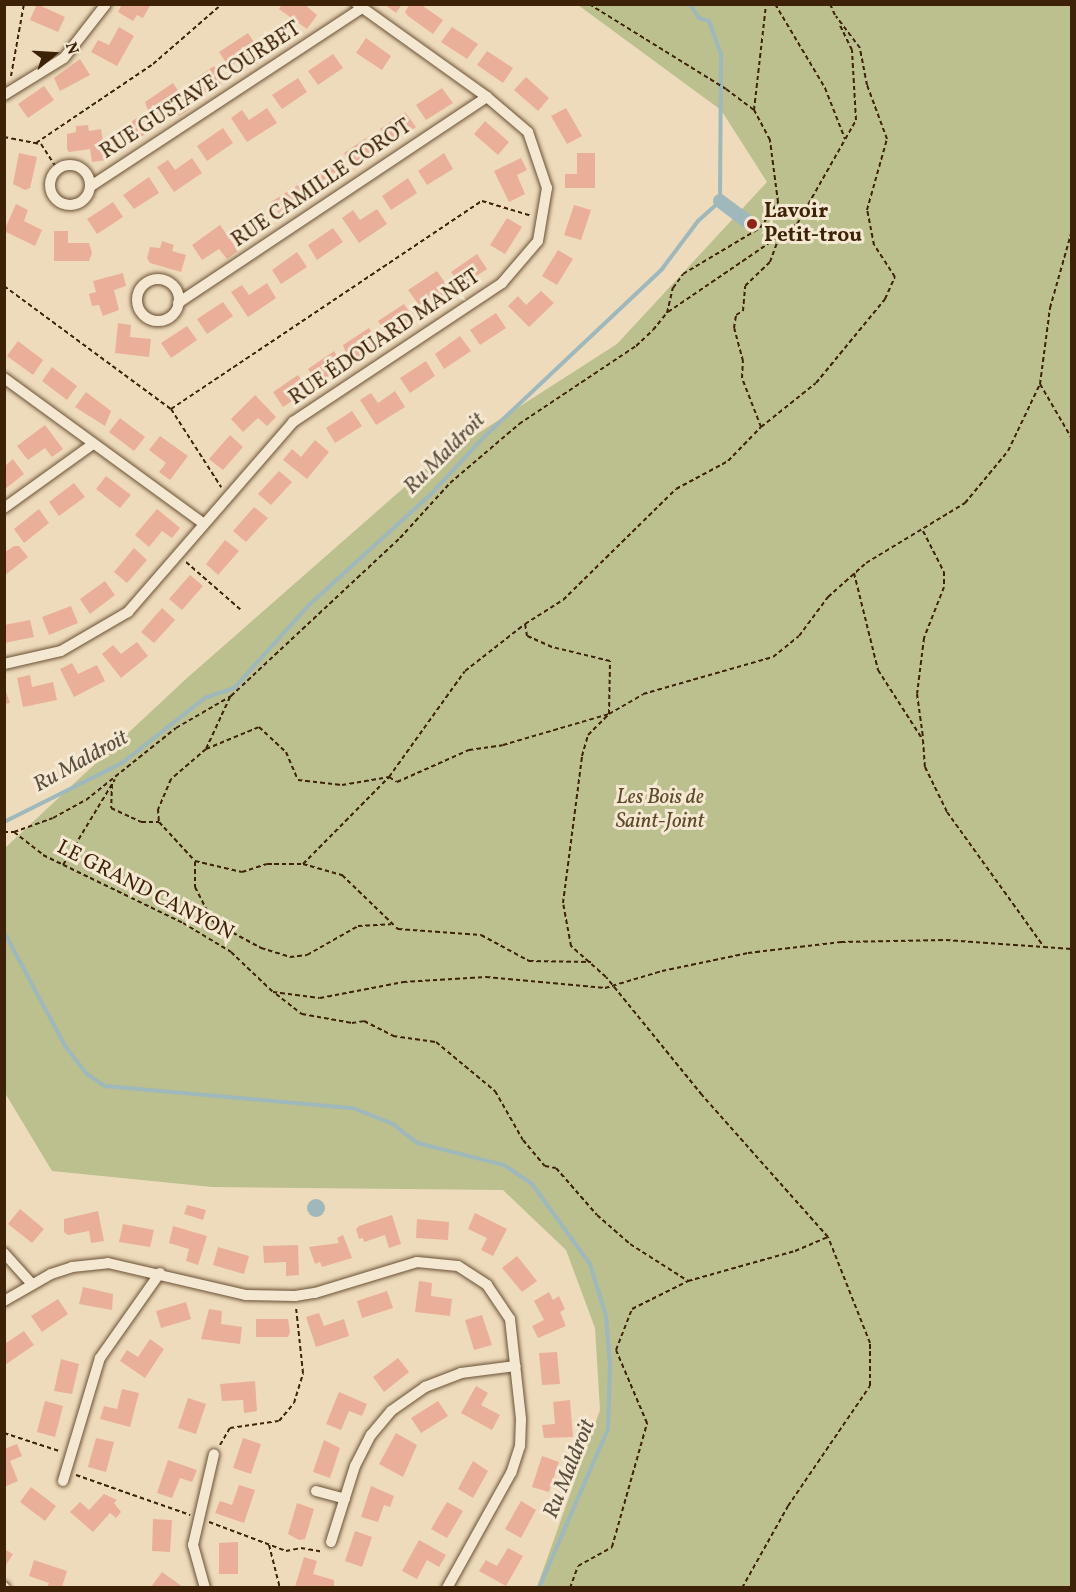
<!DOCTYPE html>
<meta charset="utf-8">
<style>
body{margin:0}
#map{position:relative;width:1076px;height:1592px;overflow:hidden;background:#eedbbc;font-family:Vollkorn,serif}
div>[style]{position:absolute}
.green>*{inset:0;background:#bcbf8e}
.water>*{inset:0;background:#9fb8bb}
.round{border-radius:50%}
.stream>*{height:4px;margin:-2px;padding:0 2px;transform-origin:2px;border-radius:2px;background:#9fb8bb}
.canal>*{height:14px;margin:-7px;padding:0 7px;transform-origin:7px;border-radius:7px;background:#9fb8bb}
.building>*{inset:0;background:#eaaf98}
.path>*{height:2px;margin-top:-1px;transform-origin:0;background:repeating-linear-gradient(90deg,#3e2207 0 4.5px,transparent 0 7.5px)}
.roads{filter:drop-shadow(0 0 2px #6a5034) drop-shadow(0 0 2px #6a5034)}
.minor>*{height:10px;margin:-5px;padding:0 5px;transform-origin:5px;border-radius:5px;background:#f4e8d3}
.minor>.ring{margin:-5px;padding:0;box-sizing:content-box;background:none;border:10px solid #f4e8d3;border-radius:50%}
.dots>*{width:16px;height:16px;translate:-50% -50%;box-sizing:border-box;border:3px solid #f4e8d3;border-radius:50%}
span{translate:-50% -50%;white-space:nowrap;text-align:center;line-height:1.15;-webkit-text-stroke:6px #f4e8d3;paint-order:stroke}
.street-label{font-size:21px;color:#3e2207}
.poi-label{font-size:21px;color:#3e2207;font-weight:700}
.left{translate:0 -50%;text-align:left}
.park-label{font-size:21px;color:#5e4929;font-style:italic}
.water-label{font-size:22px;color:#5b4f3d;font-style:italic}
.frame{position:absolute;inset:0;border:6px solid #3e2207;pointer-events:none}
.north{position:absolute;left:24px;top:24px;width:60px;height:60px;-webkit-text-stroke:4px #f4e8d3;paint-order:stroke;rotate:72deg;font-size:16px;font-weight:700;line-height:24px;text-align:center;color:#3e2207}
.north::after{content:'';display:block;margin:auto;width:21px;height:27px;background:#3e2207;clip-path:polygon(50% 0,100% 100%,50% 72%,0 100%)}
</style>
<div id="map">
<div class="green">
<div style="clip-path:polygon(578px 5px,1071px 5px,1071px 1587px,537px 1587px,600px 1410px,595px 1328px,566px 1250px,503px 1190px,212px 1187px,52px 1171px,5px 1093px,5px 848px,187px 678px,432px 463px,617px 344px,767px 182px,721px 110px)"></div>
</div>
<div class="water">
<div class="round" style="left:307px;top:1199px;width:18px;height:18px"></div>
</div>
<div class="stream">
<div style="left:4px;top:822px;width:132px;rotate:-26.6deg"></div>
<div style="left:122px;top:763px;width:105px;rotate:-38.1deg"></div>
<div style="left:205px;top:698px;width:31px;rotate:-19deg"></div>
<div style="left:234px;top:688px;width:112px;rotate:-47.9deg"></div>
<div style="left:309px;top:605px;width:165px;rotate:-42.3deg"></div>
<div style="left:431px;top:494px;width:78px;rotate:-47.1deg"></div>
<div style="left:484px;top:437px;width:245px;rotate:-43.3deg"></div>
<div style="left:662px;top:269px;width:60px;rotate:-53.1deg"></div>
<div style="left:698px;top:221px;width:30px;rotate:-42deg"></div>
<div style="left:720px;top:201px;width:147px;rotate:-89.6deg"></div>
<div style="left:721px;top:54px;width:35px;rotate:-110deg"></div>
<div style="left:709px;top:21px;width:10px;rotate:-163deg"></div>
<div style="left:699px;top:18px;width:17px;rotate:-123deg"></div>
<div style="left:4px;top:932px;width:129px;rotate:61.8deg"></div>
<div style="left:65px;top:1046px;width:36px;rotate:52deg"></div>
<div style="left:87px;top:1074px;width:22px;rotate:34deg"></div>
<div style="left:105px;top:1086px;width:249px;rotate:5.1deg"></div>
<div style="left:353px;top:1108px;width:43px;rotate:21.8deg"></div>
<div style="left:393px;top:1124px;width:31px;rotate:38deg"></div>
<div style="left:417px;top:1143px;width:90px;rotate:14.2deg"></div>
<div style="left:504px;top:1165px;width:34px;rotate:34deg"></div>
<div style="left:532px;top:1184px;width:99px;rotate:54.1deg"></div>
<div style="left:590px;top:1264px;width:54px;rotate:72.9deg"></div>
<div style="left:606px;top:1316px;width:49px;rotate:85.3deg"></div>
<div style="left:610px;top:1365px;width:64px;rotate:91.8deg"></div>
<div style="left:608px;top:1429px;width:173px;rotate:113.5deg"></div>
</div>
<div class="canal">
<div style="left:720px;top:201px;width:35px;rotate:37deg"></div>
</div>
<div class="building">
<div style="clip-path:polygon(37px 4px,65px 17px,58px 32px,30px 20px)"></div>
<div style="clip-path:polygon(122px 4px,151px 4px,143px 18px,137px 15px,133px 21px,118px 12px)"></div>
<div style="clip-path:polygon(282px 4px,304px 4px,317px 15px,307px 29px,279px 9px)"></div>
<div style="clip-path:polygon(384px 4px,402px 4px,396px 13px)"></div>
<div style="clip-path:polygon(410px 4px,420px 4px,443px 20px,433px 34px,408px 16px,405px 12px)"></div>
<div style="clip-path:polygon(119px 27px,134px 36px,117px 66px,91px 52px,98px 40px,109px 45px)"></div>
<div style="clip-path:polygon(452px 27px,478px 44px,467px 59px,441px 42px)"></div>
<div style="clip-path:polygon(248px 33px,265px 59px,253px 66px,247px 56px,229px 67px,219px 52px)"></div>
<div style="clip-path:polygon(366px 38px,391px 56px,382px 70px,356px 53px)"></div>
<div style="clip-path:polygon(487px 51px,513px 68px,503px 83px,477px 65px)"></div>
<div style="clip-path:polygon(333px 54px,343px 68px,318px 85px,308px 71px)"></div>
<div style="clip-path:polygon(80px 59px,90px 75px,60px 91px,54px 78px)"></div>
<div style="clip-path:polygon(214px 66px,224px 81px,198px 99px,188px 84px)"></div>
<div style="clip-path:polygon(526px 77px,549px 98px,538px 111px,514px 90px)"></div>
<div style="clip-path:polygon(298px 78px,307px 92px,282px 109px,272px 95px)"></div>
<div style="clip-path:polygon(173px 83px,190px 109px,179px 116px,172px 106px,155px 118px,150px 116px,145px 102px)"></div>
<div style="clip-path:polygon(44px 86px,54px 100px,28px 118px,18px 104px)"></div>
<div style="clip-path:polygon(442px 88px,453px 103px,426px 120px,416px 105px)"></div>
<div style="clip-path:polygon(267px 108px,277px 123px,247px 142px,231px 118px,242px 110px,249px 120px)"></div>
<div style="clip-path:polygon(566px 108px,582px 136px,567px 144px,551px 116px)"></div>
<div style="clip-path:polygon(405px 112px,416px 127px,390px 144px,380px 129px)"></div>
<div style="clip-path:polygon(141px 115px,151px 130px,125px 148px,115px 133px)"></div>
<div style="clip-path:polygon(485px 121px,509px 142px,498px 155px,474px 134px)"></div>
<div style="clip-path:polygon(88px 125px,89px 131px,101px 129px,106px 160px,92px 162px,90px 149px,69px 152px,67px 149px,67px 134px,76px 132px,76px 126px)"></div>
<div style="clip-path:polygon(223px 128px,233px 143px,207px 161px,197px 146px)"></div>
<div style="clip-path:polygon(369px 136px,380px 151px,354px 169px,344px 153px)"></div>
<div style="clip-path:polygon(19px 153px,37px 157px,30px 188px,25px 190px,13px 184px)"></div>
<div style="clip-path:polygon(444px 153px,453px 169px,427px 185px,418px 171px)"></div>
<div style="clip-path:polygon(577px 153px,595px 153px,595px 188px,565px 188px,565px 174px,577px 174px)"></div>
<div style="clip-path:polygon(192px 158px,202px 173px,174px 192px,157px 167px,168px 160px,175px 170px)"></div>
<div style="clip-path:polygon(521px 158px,527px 170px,517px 175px,525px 194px,509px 202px,494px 171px)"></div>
<div style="clip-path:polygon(334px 160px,344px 175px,318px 193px,308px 178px)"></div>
<div style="clip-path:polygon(149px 177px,159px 193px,134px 209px,123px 195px)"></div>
<div style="clip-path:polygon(408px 178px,417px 193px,391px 210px,382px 196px)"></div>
<div style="clip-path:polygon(298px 185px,308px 200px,281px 217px,271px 202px)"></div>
<div style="clip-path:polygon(113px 202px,123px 217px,97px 234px,87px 219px)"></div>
<div style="clip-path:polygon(16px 204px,28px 210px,24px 221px,42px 230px,35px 246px,4px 231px)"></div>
<div style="clip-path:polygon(574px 205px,591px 210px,581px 240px,564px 235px)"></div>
<div style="clip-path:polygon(261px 209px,271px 224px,246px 241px,236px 226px)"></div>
<div style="clip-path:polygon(377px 209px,387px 224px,359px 243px,342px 218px,353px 210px,360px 220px)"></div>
<div style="clip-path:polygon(507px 218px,522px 227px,505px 254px,490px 245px)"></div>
<div style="clip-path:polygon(752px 218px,758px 222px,752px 230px,746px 226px)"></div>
<div style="clip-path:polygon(220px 225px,238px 251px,227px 259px,219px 249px,202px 260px,192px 245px)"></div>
<div style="clip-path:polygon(333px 228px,343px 242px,317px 260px,308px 245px)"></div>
<div style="clip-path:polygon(54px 231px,68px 231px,68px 243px,89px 243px,92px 253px,89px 261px,54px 261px)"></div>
<div style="clip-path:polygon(162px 241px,174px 245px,172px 251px,186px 255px,181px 272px,150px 263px,147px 258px,150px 247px,160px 248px)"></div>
<div style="clip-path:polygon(558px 250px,573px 259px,557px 285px,542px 276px)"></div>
<div style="clip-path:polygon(297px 252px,307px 267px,281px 284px,272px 270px)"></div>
<div style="clip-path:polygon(477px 254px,487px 269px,461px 286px,451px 272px)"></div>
<div style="clip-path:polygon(437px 271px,454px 296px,443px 304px,436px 294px,419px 305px,408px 290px)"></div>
<div style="clip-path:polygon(123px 273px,126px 286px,114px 290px,119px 310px,103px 316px,99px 305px,92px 306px,89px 294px,96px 292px,93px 281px)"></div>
<div style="clip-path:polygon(267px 283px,276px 298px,248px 317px,231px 292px,242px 285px,249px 295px)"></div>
<div style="clip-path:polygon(541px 291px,554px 303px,529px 327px,508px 306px,518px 296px,526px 305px)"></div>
<div style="clip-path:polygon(223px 302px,233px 316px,207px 334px,197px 319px)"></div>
<div style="clip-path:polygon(404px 304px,414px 318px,388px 336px,378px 321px)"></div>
<div style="clip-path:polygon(496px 313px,506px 328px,480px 345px,470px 330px)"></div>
<div style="clip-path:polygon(118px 323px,131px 325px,130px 337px,151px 339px,149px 357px,115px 353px)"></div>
<div style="clip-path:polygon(187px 326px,197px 340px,171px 358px,161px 343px)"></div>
<div style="clip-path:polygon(369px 328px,379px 343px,354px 360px,348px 359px,343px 345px)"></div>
<div style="clip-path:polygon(460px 336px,471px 351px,444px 369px,435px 354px)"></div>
<div style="clip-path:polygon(18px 341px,43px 360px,33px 375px,7px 356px)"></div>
<div style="clip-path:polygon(334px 351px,343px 366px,318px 384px,308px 369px)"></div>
<div style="clip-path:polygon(426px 361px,435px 376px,410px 393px,400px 378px)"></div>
<div style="clip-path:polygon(52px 367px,77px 386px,67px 400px,42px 381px)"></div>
<div style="clip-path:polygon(298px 375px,308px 390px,283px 407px,273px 392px)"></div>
<div style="clip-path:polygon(395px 391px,405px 407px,376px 425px,360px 400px,371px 393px,378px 403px)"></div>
<div style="clip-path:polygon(86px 392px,111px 411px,105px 426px,75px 407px)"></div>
<div style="clip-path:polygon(255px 395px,276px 417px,267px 426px,258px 418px,243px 432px,231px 419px)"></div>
<div style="clip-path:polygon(352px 411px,362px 426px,335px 443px,326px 428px)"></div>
<div style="clip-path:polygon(120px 418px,145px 437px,134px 451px,109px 432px)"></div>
<div style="clip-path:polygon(45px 425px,63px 449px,52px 457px,45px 448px,28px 460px,17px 446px)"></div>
<div style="clip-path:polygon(230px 435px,243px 447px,223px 470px,209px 459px)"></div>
<div style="clip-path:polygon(160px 436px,188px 456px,170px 480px,159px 472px,166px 463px,149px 450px)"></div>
<div style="clip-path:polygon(315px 440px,329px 452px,307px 479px,283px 460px,292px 449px,301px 457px)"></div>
<div style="clip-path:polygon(13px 459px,24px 474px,5px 489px,5px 466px)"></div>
<div style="clip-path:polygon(279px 471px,292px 482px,271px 505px,258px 494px)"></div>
<div style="clip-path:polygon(106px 476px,131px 495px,120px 508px,96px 489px)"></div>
<div style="clip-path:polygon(74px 483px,85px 497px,59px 516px,49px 502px)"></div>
<div style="clip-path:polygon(254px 507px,268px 518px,246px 542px,233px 531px)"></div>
<div style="clip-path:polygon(39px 509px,49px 523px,24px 543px,14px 529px)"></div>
<div style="clip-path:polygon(157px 509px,180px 528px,172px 538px,162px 531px,149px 547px,135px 535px)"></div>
<div style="clip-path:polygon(225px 540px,239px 551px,218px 575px,206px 564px)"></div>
<div style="clip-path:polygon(14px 546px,19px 546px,28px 557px,4px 576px,4px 553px)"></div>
<div style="clip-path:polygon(134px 548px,147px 560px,127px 583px,114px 572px)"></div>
<div style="clip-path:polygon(190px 575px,203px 586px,182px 610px,169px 599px)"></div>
<div style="clip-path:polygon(105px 581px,115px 595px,90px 614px,80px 599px)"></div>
<div style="clip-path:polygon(71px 606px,78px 623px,49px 635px,42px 617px)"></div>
<div style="clip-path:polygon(162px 608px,175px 620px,154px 643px,141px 632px)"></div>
<div style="clip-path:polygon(30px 620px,34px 637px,4px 643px,4px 625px)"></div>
<div style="clip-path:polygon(137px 642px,148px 656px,121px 678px,102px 654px,113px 645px,121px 654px)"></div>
<div style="clip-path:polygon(72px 663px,78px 674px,97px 665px,105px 681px,74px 697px,60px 669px)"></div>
<div style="clip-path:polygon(30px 675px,32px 687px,53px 682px,57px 700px,23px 707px,17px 678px)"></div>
<div style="clip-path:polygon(4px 686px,10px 703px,4px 704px)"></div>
<div style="clip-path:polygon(187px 1205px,206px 1210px,203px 1220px,184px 1214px)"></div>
<div style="clip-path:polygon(20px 1209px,44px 1229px,32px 1243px,8px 1224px)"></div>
<div style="clip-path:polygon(98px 1211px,104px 1241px,91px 1243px,89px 1231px,68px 1235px,64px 1232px,64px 1219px)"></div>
<div style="clip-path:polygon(475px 1213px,507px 1229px,493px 1256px,481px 1250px,487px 1238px,468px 1229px)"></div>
<div style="clip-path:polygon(392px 1215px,401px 1244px,389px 1248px,385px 1235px,364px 1242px,363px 1238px,359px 1239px,356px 1229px,359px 1226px)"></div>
<div style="clip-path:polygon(417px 1219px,449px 1222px,448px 1240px,416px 1238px)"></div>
<div style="clip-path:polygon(123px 1224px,154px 1230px,150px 1247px,119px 1242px)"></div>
<div style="clip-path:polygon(173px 1226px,207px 1236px,198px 1265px,186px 1261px,189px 1249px,169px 1243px)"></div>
<div style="clip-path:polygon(343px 1235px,352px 1258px,322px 1267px,320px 1262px,315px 1264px,309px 1247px,339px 1243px,337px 1238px)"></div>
<div style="clip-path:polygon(298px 1245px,299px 1275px,286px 1276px,286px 1262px,264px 1263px,263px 1246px)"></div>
<div style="clip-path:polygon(218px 1247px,249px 1256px,244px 1274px,213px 1265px)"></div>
<div style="clip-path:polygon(517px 1256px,537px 1281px,522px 1292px,502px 1268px)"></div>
<div style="clip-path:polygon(419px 1281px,432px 1283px,431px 1296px,452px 1299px,450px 1316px,415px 1312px)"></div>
<div style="clip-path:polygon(83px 1287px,113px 1294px,112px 1310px,79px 1304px)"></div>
<div style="clip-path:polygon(387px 1291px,393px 1308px,362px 1318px,357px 1301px)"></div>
<div style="clip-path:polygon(549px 1292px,553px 1300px,559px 1296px,565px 1309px,560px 1312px,566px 1326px,538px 1338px,532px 1326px,544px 1320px,534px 1301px)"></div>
<div style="clip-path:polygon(58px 1299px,68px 1314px,42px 1332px,31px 1316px)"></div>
<div style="clip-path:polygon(186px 1302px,191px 1319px,161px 1328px,156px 1311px)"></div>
<div style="clip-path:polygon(209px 1309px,222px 1311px,221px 1324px,242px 1327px,240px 1344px,201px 1339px)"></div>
<div style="clip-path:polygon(319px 1313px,324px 1326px,344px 1319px,349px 1336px,316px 1347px,306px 1317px)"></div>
<div style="clip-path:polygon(482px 1315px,492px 1345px,474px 1350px,465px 1320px)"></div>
<div style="clip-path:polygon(256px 1319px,288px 1319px,290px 1332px,288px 1337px,256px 1337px)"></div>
<div style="clip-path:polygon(24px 1331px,34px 1345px,5px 1365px,5px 1340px,6px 1343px)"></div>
<div style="clip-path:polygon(150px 1339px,164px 1349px,145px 1378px,120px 1361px,127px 1350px,138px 1357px)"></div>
<div style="clip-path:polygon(557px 1352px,560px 1384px,542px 1385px,539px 1353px)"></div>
<div style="clip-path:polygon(398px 1358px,409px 1372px,384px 1392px,373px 1377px)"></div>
<div style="clip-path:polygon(61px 1359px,79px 1364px,72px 1394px,54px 1391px)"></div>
<div style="clip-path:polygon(255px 1381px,257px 1411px,244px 1413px,243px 1400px,222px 1401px,220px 1384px)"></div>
<div style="clip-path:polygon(476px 1386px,488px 1393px,481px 1405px,500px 1415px,492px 1430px,461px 1413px)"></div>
<div style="clip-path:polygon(122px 1389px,139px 1393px,130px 1427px,100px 1419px,104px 1406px,117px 1409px)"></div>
<div style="clip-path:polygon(339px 1392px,367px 1404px,362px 1416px,349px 1411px,341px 1430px,326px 1424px)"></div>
<div style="clip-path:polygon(188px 1398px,206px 1404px,196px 1434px,178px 1428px)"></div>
<div style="clip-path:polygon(570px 1400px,573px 1437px,544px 1438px,542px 1425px,555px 1424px,553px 1402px)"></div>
<div style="clip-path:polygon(45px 1401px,63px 1406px,55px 1437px,37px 1432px)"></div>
<div style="clip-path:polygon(438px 1401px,448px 1416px,421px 1433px,411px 1418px)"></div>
<div style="clip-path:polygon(396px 1433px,417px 1445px,403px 1477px,379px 1464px)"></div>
<div style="clip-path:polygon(96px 1438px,114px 1442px,106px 1472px,88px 1467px)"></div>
<div style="clip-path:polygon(243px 1438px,261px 1444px,251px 1474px,233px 1468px)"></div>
<div style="clip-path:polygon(324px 1440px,340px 1448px,330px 1478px,313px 1472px)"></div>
<div style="clip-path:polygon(17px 1444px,22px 1456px,10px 1461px,18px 1481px,4px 1487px,4px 1449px)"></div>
<div style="clip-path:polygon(542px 1456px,559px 1462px,549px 1492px,532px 1487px)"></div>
<div style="clip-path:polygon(168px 1460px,197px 1470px,192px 1482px,180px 1478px,172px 1498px,157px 1493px)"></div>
<div style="clip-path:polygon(473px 1461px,488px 1471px,473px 1498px,458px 1489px)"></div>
<div style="clip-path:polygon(239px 1485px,255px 1490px,244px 1523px,215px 1513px,220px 1501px,232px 1505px)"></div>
<div style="clip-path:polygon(371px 1486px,394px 1496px,390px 1507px,384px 1505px,378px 1522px,361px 1517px)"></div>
<div style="clip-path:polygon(31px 1487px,56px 1506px,45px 1521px,20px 1502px)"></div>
<div style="clip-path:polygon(104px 1494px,117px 1500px,114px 1503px,121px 1512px,116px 1518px,110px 1513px,93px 1532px,70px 1512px,80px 1502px,89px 1510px)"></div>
<div style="clip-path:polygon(521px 1501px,536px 1510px,521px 1538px,505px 1529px)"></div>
<div style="clip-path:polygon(447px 1502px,463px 1511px,447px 1538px,431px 1529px)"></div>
<div style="clip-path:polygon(297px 1503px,314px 1509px,305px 1539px,299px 1540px,288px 1534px)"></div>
<div style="clip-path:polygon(153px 1519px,172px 1520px,170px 1552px,152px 1551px)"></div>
<div style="clip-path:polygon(355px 1531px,372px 1537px,362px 1567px,345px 1561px)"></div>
<div style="clip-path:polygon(419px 1540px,446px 1555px,439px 1567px,427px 1560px,417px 1579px,402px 1571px)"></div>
<div style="clip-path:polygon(238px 1542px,238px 1574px,219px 1574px,219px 1543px)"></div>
<div style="clip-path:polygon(508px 1548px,523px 1556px,506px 1586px,479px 1571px,486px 1560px,497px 1566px)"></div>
<div style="clip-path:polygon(4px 1549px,13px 1554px,4px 1568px)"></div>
<div style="clip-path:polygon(304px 1557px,317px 1561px,313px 1574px,334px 1580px,334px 1587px,295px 1587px)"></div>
<div style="clip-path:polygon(34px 1560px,67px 1571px,62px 1587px,47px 1587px,49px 1583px,29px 1576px)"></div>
<div style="clip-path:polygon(162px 1572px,183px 1587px,151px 1587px)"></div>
</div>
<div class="path">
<div style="left:589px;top:4px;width:161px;rotate:31.8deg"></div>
<div style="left:726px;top:89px;width:35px;rotate:37deg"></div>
<div style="left:754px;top:110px;width:107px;rotate:-83.5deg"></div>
<div style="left:775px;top:4px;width:98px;rotate:59.2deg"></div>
<div style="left:825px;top:88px;width:55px;rotate:68.6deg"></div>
<div style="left:830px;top:4px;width:12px;rotate:66deg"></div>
<div style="left:11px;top:76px;width:73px;rotate:-79.8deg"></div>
<div style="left:4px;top:137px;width:38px;rotate:11deg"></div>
<div style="left:41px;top:144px;width:30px;rotate:57deg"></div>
<div style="left:36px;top:143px;width:141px;rotate:-34deg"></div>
<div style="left:153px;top:64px;width:91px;rotate:-41deg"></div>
<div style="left:4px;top:286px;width:207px;rotate:36.4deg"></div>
<div style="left:171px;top:409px;width:93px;rotate:57.3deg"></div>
<div style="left:668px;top:312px;width:156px;rotate:-34.3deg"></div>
<div style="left:797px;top:224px;width:120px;rotate:-60.4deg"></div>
<div style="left:856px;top:120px;width:70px;rotate:-93.3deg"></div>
<div style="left:852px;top:50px;width:30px;rotate:-116deg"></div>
<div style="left:1040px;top:384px;width:64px;rotate:59.8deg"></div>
<div style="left:171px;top:409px;width:374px;rotate:-33.8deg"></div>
<div style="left:482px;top:201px;width:52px;rotate:16.7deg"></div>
<div style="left:761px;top:427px;width:70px;rotate:-38.7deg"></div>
<div style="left:816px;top:383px;width:109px;rotate:-50.6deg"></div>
<div style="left:885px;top:299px;width:24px;rotate:-66deg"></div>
<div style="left:895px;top:277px;width:38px;rotate:-123deg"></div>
<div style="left:874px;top:245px;width:36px;rotate:-101deg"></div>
<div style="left:867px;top:210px;width:74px;rotate:-74.3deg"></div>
<div style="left:887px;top:139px;width:58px;rotate:-110.3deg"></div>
<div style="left:867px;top:85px;width:38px;rotate:-101deg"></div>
<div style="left:860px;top:48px;width:40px;rotate:-127deg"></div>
<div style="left:923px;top:531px;width:46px;rotate:62.9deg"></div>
<div style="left:944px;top:572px;width:15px;rotate:90deg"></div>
<div style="left:944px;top:587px;width:55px;rotate:111.4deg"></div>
<div style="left:924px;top:638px;width:56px;rotate:97.1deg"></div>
<div style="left:917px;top:694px;width:43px;rotate:82.1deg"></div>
<div style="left:186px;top:562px;width:73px;rotate:41.1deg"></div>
<div style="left:854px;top:573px;width:100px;rotate:76.1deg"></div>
<div style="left:878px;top:670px;width:83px;rotate:57.3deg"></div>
<div style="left:923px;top:740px;width:27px;rotate:86deg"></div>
<div style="left:925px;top:767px;width:50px;rotate:63.9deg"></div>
<div style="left:947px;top:812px;width:166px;rotate:54.3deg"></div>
<div style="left:230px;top:697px;width:57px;rotate:114.8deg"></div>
<div style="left:206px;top:749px;width:46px;rotate:139.4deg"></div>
<div style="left:171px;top:779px;width:33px;rotate:113deg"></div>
<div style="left:158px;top:809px;width:13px;rotate:86deg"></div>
<div style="left:159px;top:822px;width:53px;rotate:47.3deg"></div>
<div style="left:195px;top:861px;width:48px;rotate:13.2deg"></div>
<div style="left:242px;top:872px;width:26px;rotate:-18deg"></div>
<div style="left:267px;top:864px;width:36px"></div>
<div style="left:303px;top:864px;width:41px;rotate:15.8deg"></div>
<div style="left:342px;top:875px;width:78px;rotate:44deg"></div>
<div style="left:398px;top:929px;width:83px;rotate:4.1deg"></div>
<div style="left:481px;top:935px;width:55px;rotate:28.4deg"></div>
<div style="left:529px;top:961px;width:62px;rotate:0.9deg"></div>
<div style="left:206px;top:749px;width:57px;rotate:-22.5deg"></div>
<div style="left:259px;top:727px;width:37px;rotate:43deg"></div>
<div style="left:286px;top:752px;width:30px;rotate:67deg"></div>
<div style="left:298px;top:780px;width:44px;rotate:6.5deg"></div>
<div style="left:342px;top:785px;width:48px;rotate:-9.7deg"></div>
<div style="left:389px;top:777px;width:9px;rotate:32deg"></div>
<div style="left:397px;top:782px;width:79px;rotate:-24deg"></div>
<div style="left:469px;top:750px;width:34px;rotate:-8deg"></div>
<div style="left:503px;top:745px;width:110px;rotate:-16.3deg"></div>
<div style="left:609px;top:714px;width:53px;rotate:-88.9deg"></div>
<div style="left:610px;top:661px;width:60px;rotate:-166.4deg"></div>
<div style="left:552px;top:647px;width:27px;rotate:-156deg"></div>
<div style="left:527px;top:636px;width:12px;rotate:-99deg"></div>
<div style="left:525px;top:624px;width:45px;rotate:-32.3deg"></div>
<div style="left:563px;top:600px;width:158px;rotate:-44.5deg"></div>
<div style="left:676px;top:489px;width:59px;rotate:-28.3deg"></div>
<div style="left:728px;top:461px;width:47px;rotate:-45.9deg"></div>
<div style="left:761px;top:427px;width:53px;rotate:-111.2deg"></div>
<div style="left:742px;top:378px;width:17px;rotate:-87deg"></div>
<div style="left:743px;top:361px;width:34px;rotate:-105deg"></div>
<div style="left:734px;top:328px;width:13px;rotate:-81deg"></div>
<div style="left:736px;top:315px;width:8px;rotate:-30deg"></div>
<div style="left:743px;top:311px;width:25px;rotate:-85deg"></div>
<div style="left:745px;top:286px;width:35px;rotate:-44deg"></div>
<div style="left:770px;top:262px;width:29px;rotate:-70deg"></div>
<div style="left:112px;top:784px;width:24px;rotate:92deg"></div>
<div style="left:111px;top:808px;width:33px;rotate:25deg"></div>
<div style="left:141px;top:822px;width:18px"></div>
<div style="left:4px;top:832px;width:10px"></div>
<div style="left:14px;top:832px;width:41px;rotate:-19.7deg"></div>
<div style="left:53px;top:818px;width:38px;rotate:-29deg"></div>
<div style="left:86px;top:800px;width:115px;rotate:-38.7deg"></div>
<div style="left:176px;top:728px;width:64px;rotate:-30.2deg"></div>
<div style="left:231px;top:696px;width:231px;rotate:-43.1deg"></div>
<div style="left:400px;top:538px;width:74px;rotate:-47.7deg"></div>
<div style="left:450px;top:483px;width:91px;rotate:-40.5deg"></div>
<div style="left:519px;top:424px;width:141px;rotate:-33.7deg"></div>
<div style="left:636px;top:346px;width:23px;rotate:-43deg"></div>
<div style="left:653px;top:330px;width:22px;rotate:-51deg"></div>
<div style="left:667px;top:313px;width:26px;rotate:-77deg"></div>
<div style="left:673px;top:288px;width:17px;rotate:-54deg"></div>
<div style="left:683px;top:274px;width:90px;rotate:-30.9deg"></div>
<div style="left:760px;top:228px;width:32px;rotate:-55deg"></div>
<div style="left:778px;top:202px;width:63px;rotate:-97.4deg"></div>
<div style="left:770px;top:140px;width:34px;rotate:-118deg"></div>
<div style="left:14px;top:832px;width:37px;rotate:38deg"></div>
<div style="left:43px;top:855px;width:156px;rotate:25.9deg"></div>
<div style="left:183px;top:923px;width:56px;rotate:31.1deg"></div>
<div style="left:231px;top:952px;width:58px;rotate:43.6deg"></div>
<div style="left:273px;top:992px;width:47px;rotate:7.3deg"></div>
<div style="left:320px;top:998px;width:85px;rotate:-10.9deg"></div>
<div style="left:403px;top:982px;width:83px;rotate:-3.4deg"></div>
<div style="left:486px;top:977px;width:120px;rotate:5.3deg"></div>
<div style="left:605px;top:988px;width:59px;rotate:-16.6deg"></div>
<div style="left:662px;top:971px;width:88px;rotate:-11.8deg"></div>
<div style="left:748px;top:953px;width:94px;rotate:-6.7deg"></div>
<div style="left:841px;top:942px;width:105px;rotate:-1.1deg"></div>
<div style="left:946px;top:940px;width:126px;rotate:4.1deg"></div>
<div style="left:195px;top:862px;width:25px;rotate:90deg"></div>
<div style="left:195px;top:887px;width:39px;rotate:63deg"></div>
<div style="left:213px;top:922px;width:55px;rotate:28.4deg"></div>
<div style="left:261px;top:948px;width:30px;rotate:17deg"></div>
<div style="left:290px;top:957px;width:17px;rotate:-7deg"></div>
<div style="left:307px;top:955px;width:59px;rotate:-29.6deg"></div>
<div style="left:358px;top:926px;width:33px;rotate:-3deg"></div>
<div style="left:303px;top:864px;width:122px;rotate:-45.3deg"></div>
<div style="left:389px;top:777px;width:130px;rotate:-54.4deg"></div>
<div style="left:465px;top:671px;width:76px;rotate:-38.1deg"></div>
<div style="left:63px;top:865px;width:100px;rotate:-58.8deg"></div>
<div style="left:276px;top:994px;width:33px;rotate:38deg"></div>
<div style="left:302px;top:1014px;width:51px;rotate:10.2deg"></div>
<div style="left:352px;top:1023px;width:12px;rotate:-9deg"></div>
<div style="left:364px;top:1021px;width:33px;rotate:27deg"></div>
<div style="left:393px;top:1036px;width:43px;rotate:7.9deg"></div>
<div style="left:436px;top:1042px;width:77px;rotate:39.7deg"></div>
<div style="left:495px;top:1091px;width:56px;rotate:60.3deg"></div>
<div style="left:523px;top:1140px;width:34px;rotate:50deg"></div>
<div style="left:545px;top:1166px;width:11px;rotate:10deg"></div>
<div style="left:556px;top:1168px;width:62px;rotate:48.9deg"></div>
<div style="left:597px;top:1215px;width:44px;rotate:41.3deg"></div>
<div style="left:630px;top:1244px;width:69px;rotate:32.5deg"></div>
<div style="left:4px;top:1433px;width:58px;rotate:18.1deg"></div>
<div style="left:220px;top:1445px;width:20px;rotate:-60deg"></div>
<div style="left:230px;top:1428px;width:49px;rotate:-8.1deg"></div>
<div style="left:279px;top:1421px;width:23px;rotate:-50deg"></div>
<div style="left:294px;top:1403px;width:31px;rotate:-73deg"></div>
<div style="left:303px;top:1373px;width:65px;rotate:-96.1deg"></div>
<div style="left:76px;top:1475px;width:121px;rotate:19.3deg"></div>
<div style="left:209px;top:1522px;width:82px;rotate:20.6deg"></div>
<div style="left:286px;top:1551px;width:15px;rotate:-11deg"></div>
<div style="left:301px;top:1548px;width:22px;rotate:10deg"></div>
<div style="left:269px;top:1545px;width:44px;rotate:75.7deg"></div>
<div style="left:570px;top:1588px;width:23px;rotate:-70deg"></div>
<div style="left:578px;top:1566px;width:39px;rotate:-29deg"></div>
<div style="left:612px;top:1547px;width:129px;rotate:-74.2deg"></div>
<div style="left:647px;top:1423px;width:79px;rotate:-113deg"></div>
<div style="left:616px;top:1350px;width:44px;rotate:-68.7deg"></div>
<div style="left:632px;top:1309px;width:63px;rotate:-26.6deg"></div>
<div style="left:688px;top:1281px;width:111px;rotate:-15.7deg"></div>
<div style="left:795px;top:1251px;width:36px;rotate:-23deg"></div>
<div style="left:742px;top:1588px;width:94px;rotate:-60.7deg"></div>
<div style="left:788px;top:1506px;width:145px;rotate:-55.7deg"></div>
<div style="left:870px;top:1386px;width:43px;rotate:-90deg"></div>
<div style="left:870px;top:1343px;width:114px;rotate:-111.6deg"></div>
<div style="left:828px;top:1237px;width:190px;rotate:-131.6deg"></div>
<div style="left:702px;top:1095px;width:152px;rotate:-129.1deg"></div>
<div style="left:606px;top:977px;width:47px;rotate:-138.5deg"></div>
<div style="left:571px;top:946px;width:44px;rotate:-100.5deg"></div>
<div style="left:563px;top:903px;width:148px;rotate:-82.6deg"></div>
<div style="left:582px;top:756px;width:22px;rotate:-74deg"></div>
<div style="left:588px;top:735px;width:30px;rotate:-45deg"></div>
<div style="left:609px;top:714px;width:39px;rotate:-30deg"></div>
<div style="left:643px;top:694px;width:135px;rotate:-15.9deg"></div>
<div style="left:773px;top:657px;width:33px;rotate:-39deg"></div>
<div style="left:799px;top:636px;width:49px;rotate:-53.4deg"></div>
<div style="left:828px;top:597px;width:51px;rotate:-41.8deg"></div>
<div style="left:866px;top:563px;width:116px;rotate:-31.2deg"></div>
<div style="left:965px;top:503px;width:67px;rotate:-50.4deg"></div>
<div style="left:1008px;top:451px;width:74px;rotate:-64.5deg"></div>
<div style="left:1040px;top:384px;width:77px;rotate:-82.5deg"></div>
<div style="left:1050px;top:308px;width:81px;rotate:-74.2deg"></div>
</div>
<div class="roads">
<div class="minor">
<div style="left:4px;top:95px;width:70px;rotate:-31.7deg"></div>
<div style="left:64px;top:58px;width:68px;rotate:-52.1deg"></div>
<div class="ring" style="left:50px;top:165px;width:30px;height:30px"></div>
<div style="left:91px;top:186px;width:324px;rotate:-33.3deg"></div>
<div class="ring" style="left:137px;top:279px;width:32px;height:32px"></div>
<div style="left:178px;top:303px;width:371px;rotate:-33.7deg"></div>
<div style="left:4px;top:378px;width:246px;rotate:36.1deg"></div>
<div style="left:4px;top:508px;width:110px;rotate:-35.7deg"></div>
<div style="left:4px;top:664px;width:58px;rotate:-12.8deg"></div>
<div style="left:61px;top:651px;width:78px;rotate:-30.2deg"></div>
<div style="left:128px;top:612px;width:252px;rotate:-49deg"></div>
<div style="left:293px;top:422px;width:251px;rotate:-33.6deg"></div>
<div style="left:502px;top:283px;width:55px;rotate:-49.4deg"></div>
<div style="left:538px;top:241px;width:54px;rotate:-80.4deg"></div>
<div style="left:547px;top:188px;width:59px;rotate:-108.7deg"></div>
<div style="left:528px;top:132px;width:54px;rotate:-139.5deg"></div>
<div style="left:487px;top:97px;width:160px;rotate:-144.4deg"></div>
<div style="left:4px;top:1253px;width:40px;rotate:48deg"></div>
<div style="left:4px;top:1301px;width:54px;rotate:-29.9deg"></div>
<div style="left:51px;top:1274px;width:22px;rotate:-18deg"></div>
<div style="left:72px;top:1267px;width:36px;rotate:-6deg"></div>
<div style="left:108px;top:1263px;width:142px;rotate:13.1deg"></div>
<div style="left:246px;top:1295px;width:49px;rotate:1.2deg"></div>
<div style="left:295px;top:1296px;width:20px;rotate:-9deg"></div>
<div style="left:315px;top:1293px;width:107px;rotate:-16.9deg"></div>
<div style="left:417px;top:1262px;width:41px;rotate:5.6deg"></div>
<div style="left:458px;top:1266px;width:35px;rotate:33deg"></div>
<div style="left:487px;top:1285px;width:41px;rotate:55.9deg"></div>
<div style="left:510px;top:1319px;width:101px;rotate:83.7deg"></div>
<div style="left:521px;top:1419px;width:27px;rotate:92deg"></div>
<div style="left:520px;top:1446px;width:28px;rotate:108deg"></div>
<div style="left:511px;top:1473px;width:132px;rotate:119.1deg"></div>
<div style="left:63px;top:1481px;width:128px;rotate:-73.3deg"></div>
<div style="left:100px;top:1358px;width:104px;rotate:-54.8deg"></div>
<div style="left:316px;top:1491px;width:30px;rotate:15deg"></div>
<div style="left:331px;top:1542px;width:80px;rotate:-72.5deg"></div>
<div style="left:355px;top:1466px;width:35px;rotate:-63deg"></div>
<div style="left:371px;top:1435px;width:31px;rotate:-50deg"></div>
<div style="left:391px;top:1411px;width:42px;rotate:-35.2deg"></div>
<div style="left:425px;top:1387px;width:39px;rotate:-21deg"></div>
<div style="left:461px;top:1373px;width:55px;rotate:-7.3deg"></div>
<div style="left:4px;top:1587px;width:1px;rotate:45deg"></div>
<div style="left:205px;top:1588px;width:45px;rotate:-105.6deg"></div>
<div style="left:193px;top:1545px;width:93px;rotate:-77deg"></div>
</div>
</div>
<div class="dots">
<div style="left:752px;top:224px;background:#8f2418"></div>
</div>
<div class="street-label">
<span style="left:201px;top:91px;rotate:-33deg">RUE GUSTAVE COURBET</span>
<span style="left:322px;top:184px;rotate:-34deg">RUE CAMILLE COROT</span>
<span style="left:385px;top:338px;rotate:-34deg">RUE ÉDOUARD MANET</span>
<span style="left:145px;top:891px;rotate:27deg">LE GRAND CANYON</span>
</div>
<div class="poi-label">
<span class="left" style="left:764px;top:224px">Lavoir<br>Petit-trou</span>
</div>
<div class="park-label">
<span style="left:660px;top:810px">Les Bois de<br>Saint-Joint</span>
</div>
<div class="water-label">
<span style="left:445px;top:454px;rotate:-45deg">Ru Maldroit</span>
<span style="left:81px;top:762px;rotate:-29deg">Ru Maldroit</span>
<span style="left:570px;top:1469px;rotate:-68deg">Ru Maldroit</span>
</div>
<div class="frame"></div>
<div class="north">N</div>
</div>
